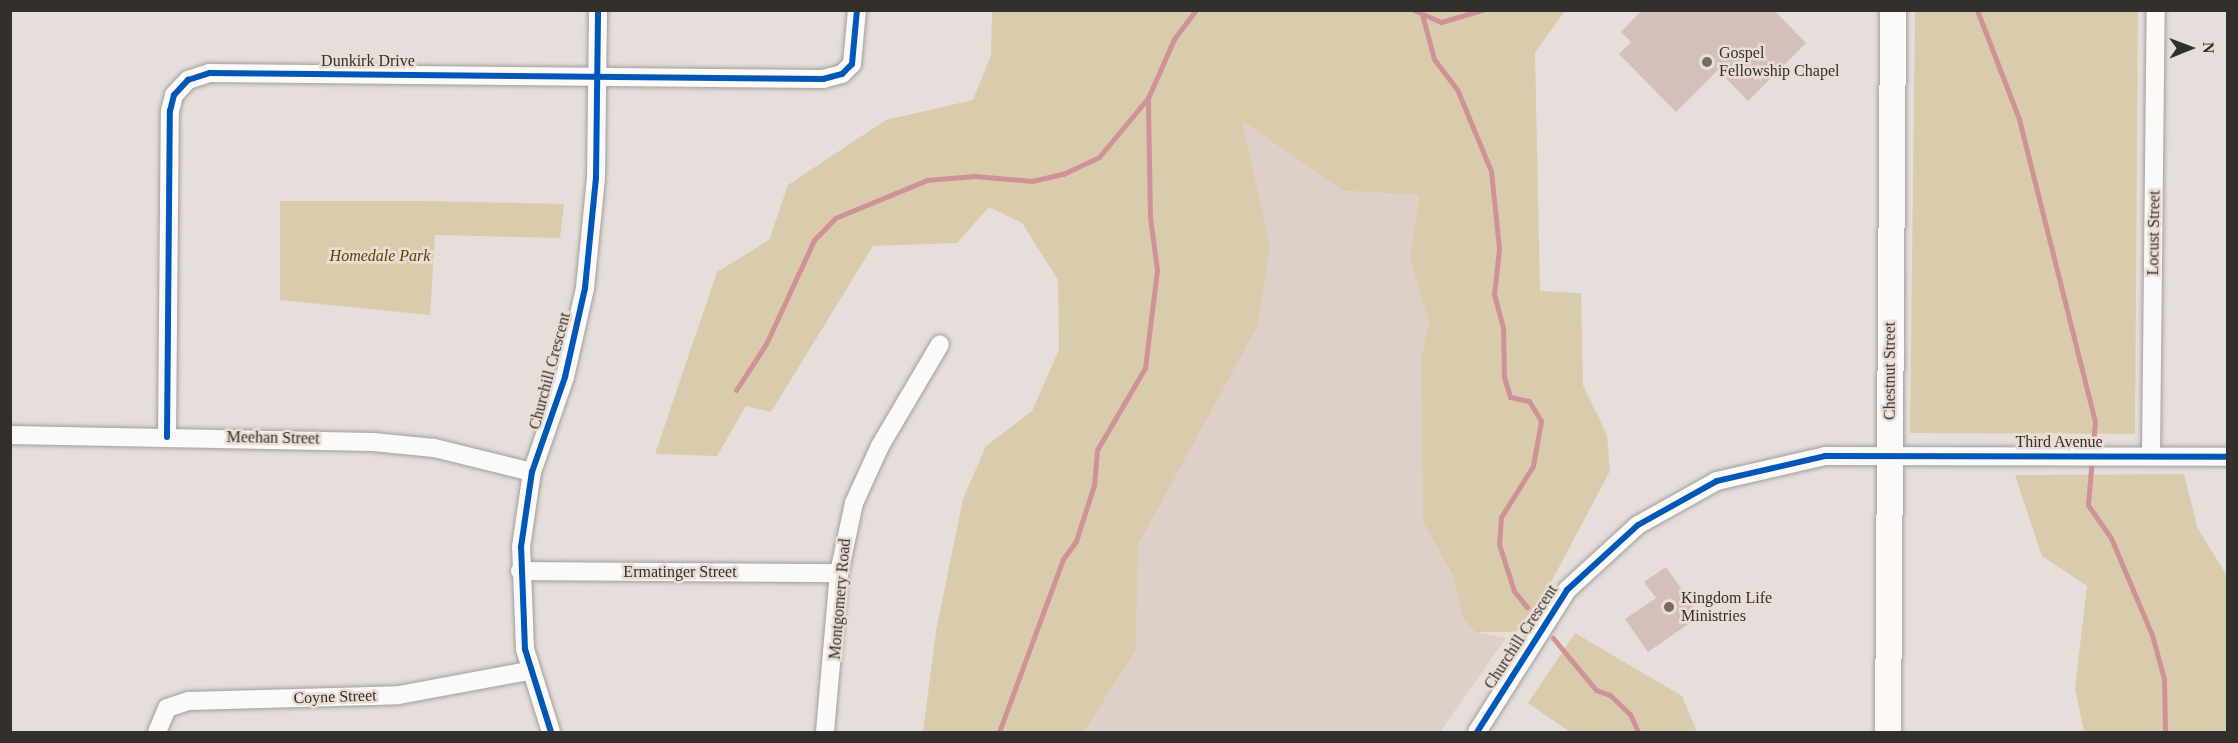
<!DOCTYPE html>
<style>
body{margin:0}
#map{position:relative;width:2238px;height:743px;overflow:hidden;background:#e6deda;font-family:Georgia,serif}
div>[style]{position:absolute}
.built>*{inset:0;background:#ded0c8}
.green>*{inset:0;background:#d9ccad}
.stream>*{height:5px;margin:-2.5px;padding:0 2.5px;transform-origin:2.5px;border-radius:2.5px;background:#d09299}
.building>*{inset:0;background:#d4c0bb}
.roads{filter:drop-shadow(0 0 2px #a39e9b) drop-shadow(0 0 2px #a39e9b)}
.street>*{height:18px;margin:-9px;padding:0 9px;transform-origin:9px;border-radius:9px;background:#fbfaf9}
.secondary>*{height:26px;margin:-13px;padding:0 13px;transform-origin:13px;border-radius:13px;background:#fbfaf9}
.cycleway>*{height:6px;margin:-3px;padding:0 3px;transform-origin:3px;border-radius:3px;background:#0057b8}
.dots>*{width:16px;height:16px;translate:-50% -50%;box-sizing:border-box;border:3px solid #eaddd6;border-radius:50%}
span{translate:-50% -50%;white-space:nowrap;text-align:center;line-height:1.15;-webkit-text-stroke:5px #eaddd6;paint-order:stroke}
.poi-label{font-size:16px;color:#332f2c}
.left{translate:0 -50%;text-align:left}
.street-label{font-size:16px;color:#332f2c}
.park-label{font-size:16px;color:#574400;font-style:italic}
.frame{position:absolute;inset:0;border:12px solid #332f2c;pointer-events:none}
.north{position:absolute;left:2160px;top:18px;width:60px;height:60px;-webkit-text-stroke:4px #eaddd6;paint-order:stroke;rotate:89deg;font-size:16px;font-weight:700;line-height:24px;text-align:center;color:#332f2c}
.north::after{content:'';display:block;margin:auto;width:21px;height:27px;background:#332f2c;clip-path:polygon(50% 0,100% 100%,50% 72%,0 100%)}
</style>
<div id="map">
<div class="built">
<div style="clip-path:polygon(1241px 120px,1344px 191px,1419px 195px,1410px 260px,1429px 322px,1421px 359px,1423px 522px,1453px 578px,1463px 619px,1475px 632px,1506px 638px,1440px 732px,1084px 732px,1136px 650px,1138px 545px,1194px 439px,1270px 245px)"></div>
</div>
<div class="green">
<div style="clip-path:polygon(992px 11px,1565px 11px,1535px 52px,1540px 291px,1581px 293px,1583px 385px,1607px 435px,1610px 471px,1549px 586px,1516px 632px,1475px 632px,1463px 619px,1453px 577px,1423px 522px,1421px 359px,1429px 322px,1410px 260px,1419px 195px,1344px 191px,1242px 121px,1270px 245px,1258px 325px,1138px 545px,1136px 650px,1084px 732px,923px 732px,936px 631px,963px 499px,986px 446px,1032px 411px,1059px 350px,1058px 280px,1022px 223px,989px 207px,957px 243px,873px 246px,771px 412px,746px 406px,717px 456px,655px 454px,717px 272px,769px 240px,788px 185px,886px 120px,973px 100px,991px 55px)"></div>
<div style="clip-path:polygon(1915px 11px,2138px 11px,2135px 434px,1910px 433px)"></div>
<div style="clip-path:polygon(280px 201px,424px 201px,564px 204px,560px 238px,435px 235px,430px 315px,280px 300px)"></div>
<div style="clip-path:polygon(2184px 474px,2198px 529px,2227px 576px,2227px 732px,2084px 732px,2075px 689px,2087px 586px,2042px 556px,2015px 475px)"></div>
<div style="clip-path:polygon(1575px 633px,1682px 696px,1697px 732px,1570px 732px,1528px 703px)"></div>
</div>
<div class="stream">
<div style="left:1414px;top:10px;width:30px;rotate:24deg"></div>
<div style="left:1441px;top:22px;width:43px;rotate:-16.3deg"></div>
<div style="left:1977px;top:10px;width:117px;rotate:68.9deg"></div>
<div style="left:2019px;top:119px;width:311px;rotate:75.9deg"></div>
<div style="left:2095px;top:421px;width:84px;rotate:94.8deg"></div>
<div style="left:2088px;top:505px;width:40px;rotate:55.1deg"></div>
<div style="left:2111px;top:538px;width:105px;rotate:67.1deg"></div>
<div style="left:2152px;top:635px;width:46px;rotate:74.7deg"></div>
<div style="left:2164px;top:679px;width:53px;rotate:88.9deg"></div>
<div style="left:1422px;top:14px;width:47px;rotate:75.1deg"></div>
<div style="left:1434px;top:59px;width:38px;rotate:53deg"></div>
<div style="left:1457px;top:89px;width:89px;rotate:67.5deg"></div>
<div style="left:1491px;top:171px;width:78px;rotate:84.1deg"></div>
<div style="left:1499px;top:249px;width:45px;rotate:96.3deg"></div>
<div style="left:1494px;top:294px;width:34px;rotate:75deg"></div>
<div style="left:1503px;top:327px;width:50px;rotate:88.9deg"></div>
<div style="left:1504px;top:377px;width:21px;rotate:73deg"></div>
<div style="left:1510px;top:397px;width:19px;rotate:12deg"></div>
<div style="left:1529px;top:401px;width:23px;rotate:59deg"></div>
<div style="left:1541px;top:421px;width:46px;rotate:100.1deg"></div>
<div style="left:1533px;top:466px;width:60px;rotate:122.1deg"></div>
<div style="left:1501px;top:517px;width:27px;rotate:94deg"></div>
<div style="left:1499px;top:544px;width:49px;rotate:72.3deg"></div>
<div style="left:1514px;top:591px;width:21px;rotate:51deg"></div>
<div style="left:736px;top:390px;width:55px;rotate:-56.9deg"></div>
<div style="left:766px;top:344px;width:115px;rotate:-65.2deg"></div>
<div style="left:814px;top:240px;width:30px;rotate:-46deg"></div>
<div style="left:835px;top:218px;width:100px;rotate:-22.4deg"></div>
<div style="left:927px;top:180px;width:47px;rotate:-4.9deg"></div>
<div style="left:974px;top:176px;width:58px;rotate:4.9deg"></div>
<div style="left:1032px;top:181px;width:32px;rotate:-13deg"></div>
<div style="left:1063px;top:174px;width:40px;rotate:-25deg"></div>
<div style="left:1099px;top:157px;width:77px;rotate:-50.3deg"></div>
<div style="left:1148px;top:98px;width:64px;rotate:-66.2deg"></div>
<div style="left:1174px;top:39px;width:36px;rotate:-53deg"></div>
<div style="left:1553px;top:638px;width:67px;rotate:50.4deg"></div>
<div style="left:1596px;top:690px;width:15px;rotate:20deg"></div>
<div style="left:1610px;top:695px;width:28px;rotate:44deg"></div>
<div style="left:1630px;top:714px;width:20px;rotate:66deg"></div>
<div style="left:999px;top:732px;width:184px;rotate:-69.7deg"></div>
<div style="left:1063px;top:559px;width:22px;rotate:-54deg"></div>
<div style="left:1076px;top:541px;width:59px;rotate:-72.2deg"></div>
<div style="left:1094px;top:485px;width:35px;rotate:-85deg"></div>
<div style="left:1097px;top:450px;width:95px;rotate:-59.7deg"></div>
<div style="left:1145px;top:368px;width:99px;rotate:-83deg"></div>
<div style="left:1157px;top:270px;width:53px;rotate:-97.5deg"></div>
<div style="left:1150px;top:217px;width:119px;rotate:-91deg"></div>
</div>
<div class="building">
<div style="clip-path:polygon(1642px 10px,1774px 10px,1806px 43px,1748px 101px,1718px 70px,1676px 112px,1619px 54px,1631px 42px,1621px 32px)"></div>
<div style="clip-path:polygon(1666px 567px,1700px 616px,1648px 652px,1625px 619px,1656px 598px,1644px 582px)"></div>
</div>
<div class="roads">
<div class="street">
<div style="left:10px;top:435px;width:363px;rotate:1.1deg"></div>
<div style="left:373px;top:442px;width:61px;rotate:5.6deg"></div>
<div style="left:434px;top:448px;width:101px;rotate:13.8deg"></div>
<div style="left:167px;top:437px;width:326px;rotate:-89.5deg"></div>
<div style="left:170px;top:111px;width:16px;rotate:-76deg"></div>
<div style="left:174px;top:95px;width:21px;rotate:-47deg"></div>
<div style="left:188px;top:80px;width:23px;rotate:-18deg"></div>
<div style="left:210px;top:73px;width:613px;rotate:0.56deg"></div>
<div style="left:823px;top:79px;width:20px;rotate:-15deg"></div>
<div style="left:842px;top:74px;width:14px;rotate:-45deg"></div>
<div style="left:852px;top:64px;width:54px;rotate:-84.7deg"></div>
<div style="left:2151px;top:455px;width:445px;rotate:-89.4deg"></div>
<div style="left:520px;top:571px;width:319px;rotate:0.4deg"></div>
<div style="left:157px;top:732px;width:26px;rotate:-67deg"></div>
<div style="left:167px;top:708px;width:23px;rotate:-18deg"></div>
<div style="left:189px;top:701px;width:210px;rotate:-1.6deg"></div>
<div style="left:399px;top:695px;width:132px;rotate:-10.5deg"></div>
<div style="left:551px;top:732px;width:87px;rotate:-107.4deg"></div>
<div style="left:525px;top:649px;width:102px;rotate:-92.2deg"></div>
<div style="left:521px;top:547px;width:76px;rotate:-81.7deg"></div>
<div style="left:532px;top:472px;width:101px;rotate:-70.8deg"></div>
<div style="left:565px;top:377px;width:91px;rotate:-77.3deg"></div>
<div style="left:585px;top:288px;width:111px;rotate:-84.3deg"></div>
<div style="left:596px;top:178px;width:168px;rotate:-89.3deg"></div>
<div style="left:825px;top:732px;width:160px;rotate:-85deg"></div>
<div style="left:839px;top:573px;width:72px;rotate:-77.9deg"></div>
<div style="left:854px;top:503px;width:63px;rotate:-65.5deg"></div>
<div style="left:880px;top:446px;width:118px;rotate:-59.5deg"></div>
<div style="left:1477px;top:732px;width:168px;rotate:-57.6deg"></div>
<div style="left:1567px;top:590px;width:96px;rotate:-42.5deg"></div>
<div style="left:1638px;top:525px;width:90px;rotate:-29.1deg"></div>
<div style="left:1717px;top:481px;width:111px;rotate:-13deg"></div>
<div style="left:1825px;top:456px;width:403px;rotate:0.1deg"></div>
</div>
<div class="secondary">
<div style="left:1888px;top:732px;width:722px;rotate:-89.6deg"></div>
</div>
</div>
<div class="cycleway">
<div style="left:167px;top:437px;width:326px;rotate:-89.5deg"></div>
<div style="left:170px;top:111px;width:16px;rotate:-76deg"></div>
<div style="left:174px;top:95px;width:21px;rotate:-47deg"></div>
<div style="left:188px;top:80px;width:23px;rotate:-18deg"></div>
<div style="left:210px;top:73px;width:613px;rotate:0.56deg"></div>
<div style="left:823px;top:79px;width:20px;rotate:-15deg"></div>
<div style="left:842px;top:74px;width:14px;rotate:-45deg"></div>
<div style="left:852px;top:64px;width:54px;rotate:-84.7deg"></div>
<div style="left:551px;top:732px;width:87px;rotate:-107.4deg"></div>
<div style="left:525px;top:649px;width:102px;rotate:-92.2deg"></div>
<div style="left:521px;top:547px;width:76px;rotate:-81.7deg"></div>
<div style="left:532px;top:472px;width:101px;rotate:-70.8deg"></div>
<div style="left:565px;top:377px;width:91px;rotate:-77.3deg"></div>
<div style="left:585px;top:288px;width:111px;rotate:-84.3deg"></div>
<div style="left:596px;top:178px;width:168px;rotate:-89.3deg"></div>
<div style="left:1477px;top:732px;width:168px;rotate:-57.6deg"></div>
<div style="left:1567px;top:590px;width:96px;rotate:-42.5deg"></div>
<div style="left:1638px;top:525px;width:90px;rotate:-29.1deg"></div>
<div style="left:1717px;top:481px;width:111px;rotate:-13deg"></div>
<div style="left:1825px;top:456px;width:403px;rotate:0.1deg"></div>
</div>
<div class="dots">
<div style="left:1707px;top:62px;background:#726c69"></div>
<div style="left:1669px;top:607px;background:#726c69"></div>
</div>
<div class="poi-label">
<span class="left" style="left:1719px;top:62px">Gospel<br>Fellowship Chapel</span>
<span class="left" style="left:1681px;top:607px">Kingdom Life<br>Ministries</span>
</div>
<div class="street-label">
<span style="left:368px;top:61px">Dunkirk Drive</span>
<span style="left:2154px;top:233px;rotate:-89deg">Locust Street</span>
<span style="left:550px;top:371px;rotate:-75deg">Churchill Crescent</span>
<span style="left:1890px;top:371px;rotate:-90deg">Chestnut Street</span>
<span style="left:273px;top:438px;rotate:1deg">Meehan Street</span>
<span style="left:2059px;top:442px">Third Avenue</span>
<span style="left:680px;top:572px">Ermatinger Street</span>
<span style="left:840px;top:599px;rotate:-85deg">Montgomery Road</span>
<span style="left:1521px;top:637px;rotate:-57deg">Churchill Crescent</span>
<span style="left:335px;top:697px;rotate:-2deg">Coyne Street</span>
</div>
<div class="park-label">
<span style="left:380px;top:256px">Homedale Park</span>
</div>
<div class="frame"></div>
<div class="north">N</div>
</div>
